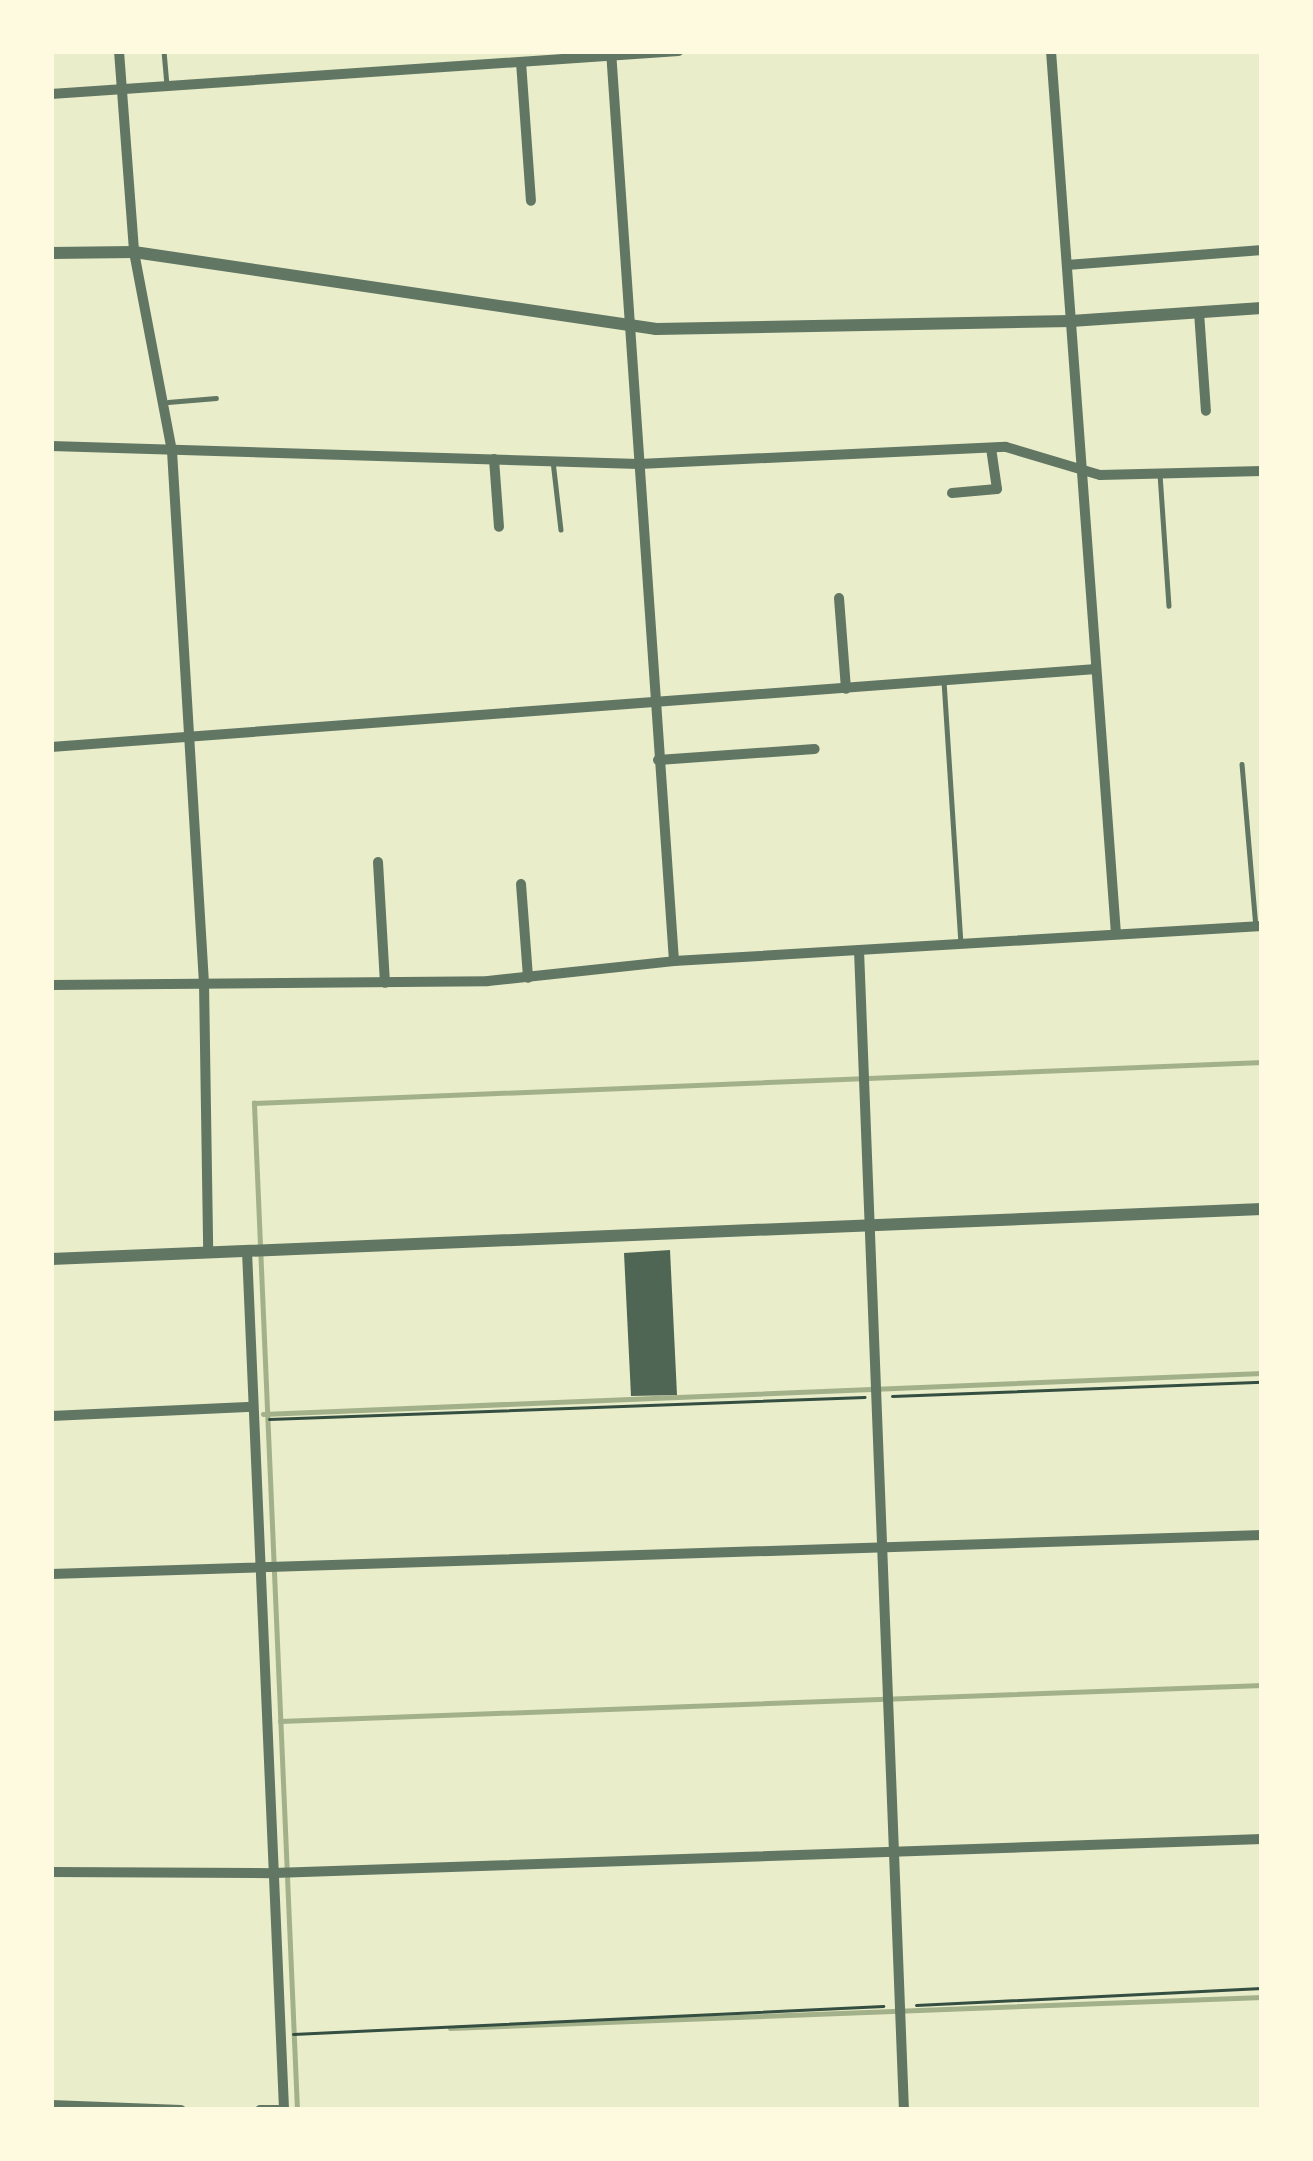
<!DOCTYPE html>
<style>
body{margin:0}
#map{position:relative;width:1313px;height:2161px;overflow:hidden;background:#e9edc9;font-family:"Fira Sans Condensed",sans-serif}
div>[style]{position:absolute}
.stream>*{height:4.5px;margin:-2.25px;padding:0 2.25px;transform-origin:2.25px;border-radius:2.25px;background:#a3b18a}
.building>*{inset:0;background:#4f6655}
.path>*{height:3px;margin:-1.5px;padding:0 1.5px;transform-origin:1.5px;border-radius:1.5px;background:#344e41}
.service>*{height:4.5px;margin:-2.25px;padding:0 2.25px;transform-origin:2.25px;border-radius:2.25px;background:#617663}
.minor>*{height:10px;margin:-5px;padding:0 5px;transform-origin:5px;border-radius:5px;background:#617663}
.tertiary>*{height:12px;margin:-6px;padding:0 6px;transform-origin:6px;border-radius:6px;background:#617663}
span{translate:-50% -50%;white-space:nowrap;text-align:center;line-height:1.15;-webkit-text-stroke:12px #fefae0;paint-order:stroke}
.frame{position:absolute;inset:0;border:54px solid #fefae0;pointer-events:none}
</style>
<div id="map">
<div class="stream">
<div style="left:263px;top:1414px;width:1000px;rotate:-2.35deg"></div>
<div style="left:280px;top:1721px;width:983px;rotate:-2.1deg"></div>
<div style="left:450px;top:2028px;width:813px;rotate:-2.19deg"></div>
<div style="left:297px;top:2110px;width:1008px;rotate:-92.45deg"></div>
<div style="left:254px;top:1103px;width:1009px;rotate:-2.33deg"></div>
</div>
<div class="building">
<div style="clip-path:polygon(670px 1250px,677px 1395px,631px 1396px,624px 1253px)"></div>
</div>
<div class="path">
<div style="left:892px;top:1396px;width:370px;rotate:-2.2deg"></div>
<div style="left:269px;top:1419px;width:596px;rotate:-2.11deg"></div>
<div style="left:916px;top:2005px;width:346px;rotate:-2.8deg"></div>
<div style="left:293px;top:2034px;width:591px;rotate:-2.72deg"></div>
</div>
<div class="service">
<div style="left:164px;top:51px;width:35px;rotate:85deg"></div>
<div style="left:168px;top:402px;width:48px;rotate:-4.8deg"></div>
<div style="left:553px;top:461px;width:69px;rotate:83.4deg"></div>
<div style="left:1160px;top:474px;width:132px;rotate:86.1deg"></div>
<div style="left:944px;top:681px;width:263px;rotate:86.3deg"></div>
<div style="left:1242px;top:764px;width:164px;rotate:85.1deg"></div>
</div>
<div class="minor">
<div style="left:119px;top:51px;width:202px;rotate:85.7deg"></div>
<div style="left:134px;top:252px;width:203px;rotate:79.2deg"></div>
<div style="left:172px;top:451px;width:533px;rotate:86.56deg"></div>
<div style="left:204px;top:983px;width:267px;rotate:89.1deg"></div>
<div style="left:611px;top:51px;width:912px;rotate:86.04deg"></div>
<div style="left:1051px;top:51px;width:885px;rotate:85.79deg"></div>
<div style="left:521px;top:62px;width:139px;rotate:85.9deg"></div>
<div style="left:51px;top:94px;width:629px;rotate:-3.92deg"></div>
<div style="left:1067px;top:265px;width:196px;rotate:-4.4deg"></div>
<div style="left:1199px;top:312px;width:99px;rotate:86deg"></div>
<div style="left:51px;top:446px;width:588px;rotate:1.75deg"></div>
<div style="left:639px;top:464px;width:367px;rotate:-2.7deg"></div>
<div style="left:1006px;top:447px;width:98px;rotate:16.6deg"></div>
<div style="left:1100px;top:475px;width:162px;rotate:-1.4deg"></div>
<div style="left:494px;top:459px;width:68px;rotate:85.8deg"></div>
<div style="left:952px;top:493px;width:45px;rotate:-5.1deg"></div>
<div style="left:997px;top:489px;width:41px;rotate:-98.3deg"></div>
<div style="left:839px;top:598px;width:91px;rotate:85.6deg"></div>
<div style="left:51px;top:747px;width:1048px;rotate:-4.27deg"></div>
<div style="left:658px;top:760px;width:157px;rotate:-4deg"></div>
<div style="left:378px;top:862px;width:121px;rotate:86.7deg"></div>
<div style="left:521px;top:884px;width:94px;rotate:85.7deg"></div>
<div style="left:859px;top:950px;width:1161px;rotate:87.78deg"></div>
<div style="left:51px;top:985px;width:437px;rotate:-0.5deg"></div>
<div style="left:488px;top:981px;width:187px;rotate:-6.1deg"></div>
<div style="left:674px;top:961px;width:589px;rotate:-3.41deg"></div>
<div style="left:247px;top:1251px;width:860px;rotate:87.53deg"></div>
<div style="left:51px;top:1416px;width:202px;rotate:-2.6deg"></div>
<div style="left:51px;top:1574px;width:1212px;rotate:-1.84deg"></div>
<div style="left:51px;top:1872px;width:223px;rotate:0.3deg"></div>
<div style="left:274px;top:1873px;width:989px;rotate:-1.97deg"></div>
<div style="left:51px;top:2105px;width:130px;rotate:2.2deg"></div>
<div style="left:260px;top:2110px;width:24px"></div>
</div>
<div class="tertiary">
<div style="left:51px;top:253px;width:83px;rotate:-0.7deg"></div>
<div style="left:134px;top:252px;width:528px;rotate:8.39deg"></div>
<div style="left:656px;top:329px;width:415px;rotate:-1.1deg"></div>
<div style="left:1071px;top:321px;width:191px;rotate:-3.9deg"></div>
<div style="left:51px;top:1259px;width:1212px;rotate:-2.36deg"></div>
</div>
<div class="frame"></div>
</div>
